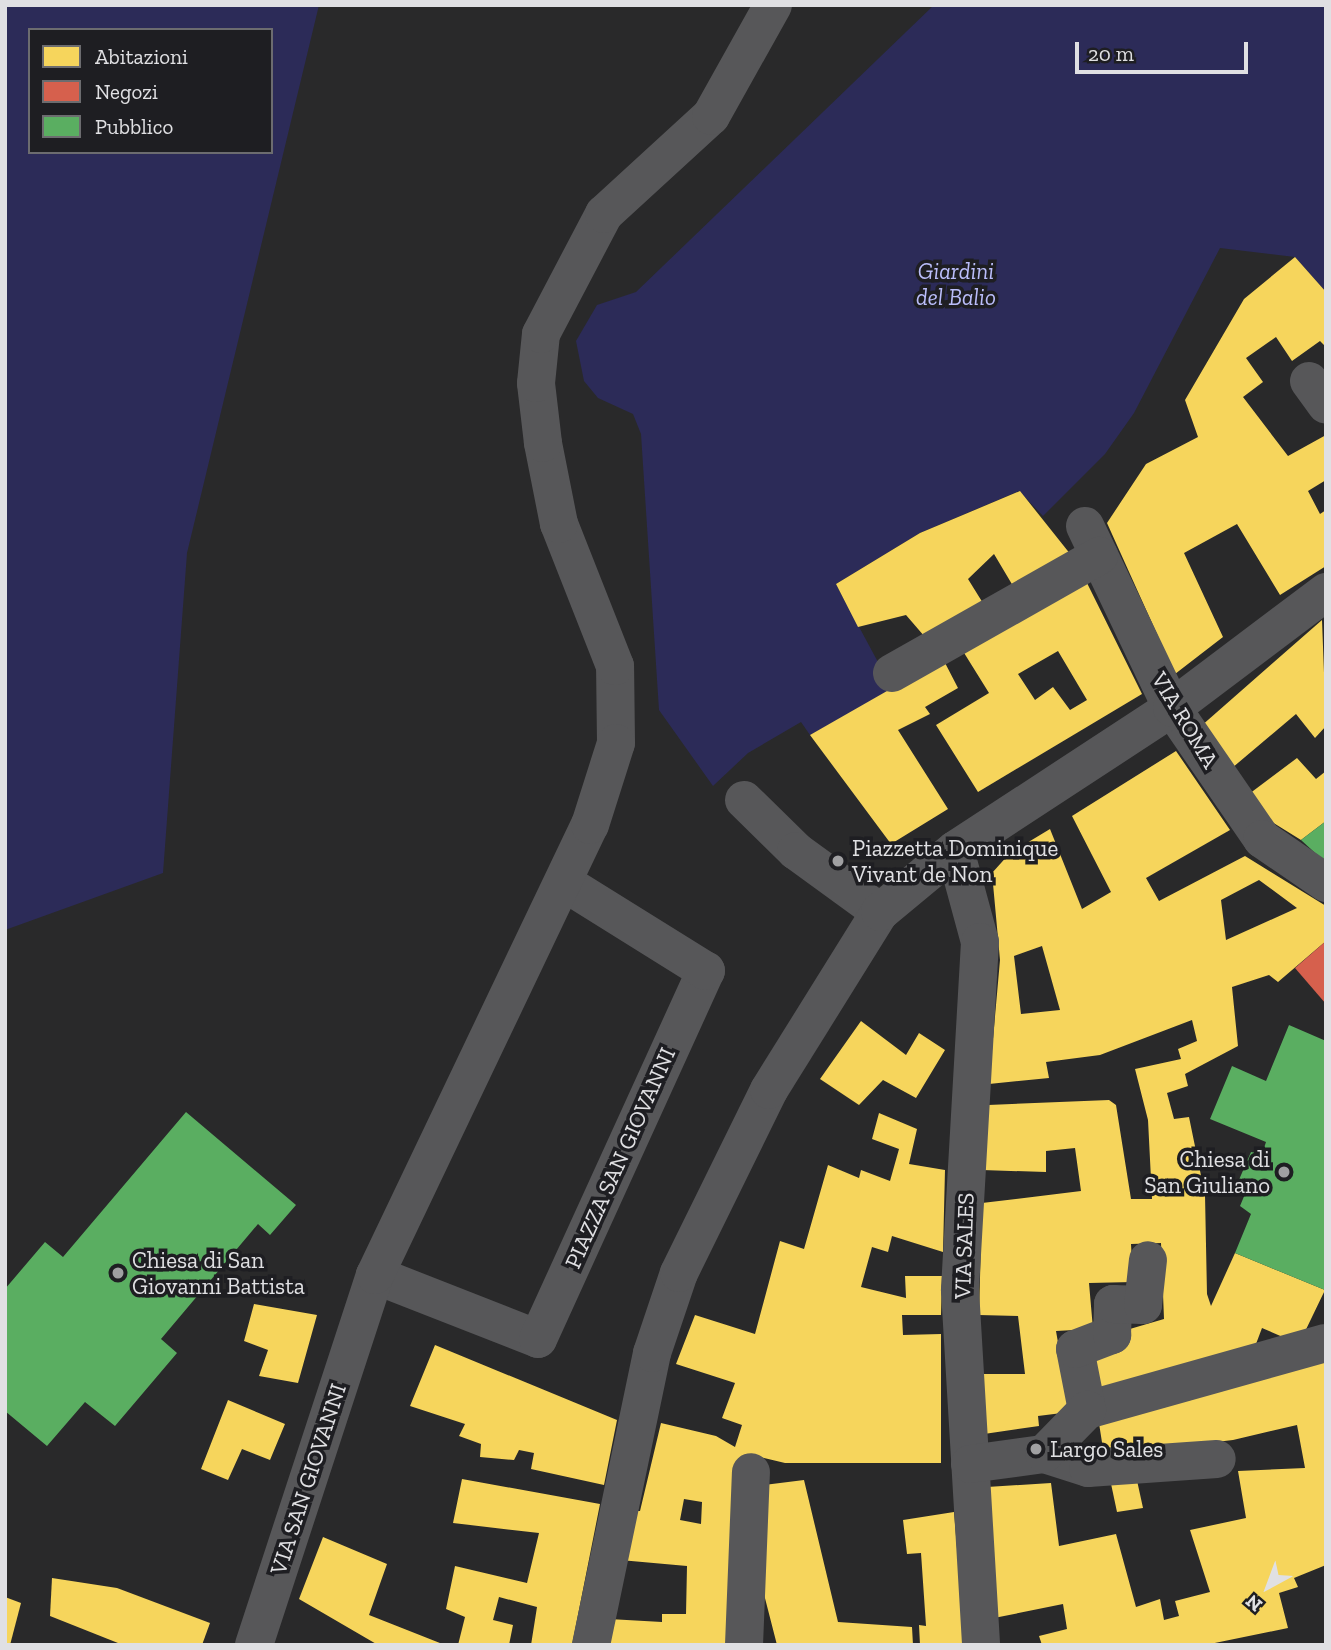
<!DOCTYPE html>
<style>
body{margin:0}
#map{position:relative;width:1331px;height:1650px;overflow:hidden;background:#29292a;font-family:"Zilla Slab",serif}
div>[style]{position:absolute}
.green>*{inset:0;background:#2c2b58}
.homes>*{inset:0;background:#f6d55c}
.shops>*{inset:0;background:#d6604d}
.public>*{inset:0;background:#5aae61}
.pedestrian>*{height:38px;margin:-19px;padding:0 19px;transform-origin:19px;border-radius:19px;background:#575759}
.minor>*{height:38px;margin:-19px;padding:0 19px;transform-origin:19px;border-radius:19px;background:#575759}
.tertiary>*{height:38px;margin:-19px;padding:0 19px;transform-origin:19px;border-radius:19px;background:#575759}
.dots>*{width:19px;height:19px;translate:-50% -50%;box-sizing:border-box;border:4px solid #1e1e22;border-radius:50%}
span{translate:-50% -50%;white-space:nowrap;text-align:center;line-height:1.15;-webkit-text-stroke:7px #1e1e22;paint-order:stroke}
.park-label{font-size:23px;color:#babdfa;font-style:italic}
.street-label{font-size:23px;color:#e0e0e3}
.poi-label{font-size:23px;color:#e0e0e3}
.left{translate:0 -50%;text-align:left}
.right{translate:-100% -50%;text-align:right}
.frame{position:absolute;inset:0;border:7px solid #e0e0e3;pointer-events:none}
.legend{position:absolute;left:28px;top:28px;width:245px;height:126px;box-sizing:border-box;background:#1e1e22;border:2px solid #6c6c6f;margin:0;padding:9px 12px;list-style:none;font-size:21px;color:#e0e0e3}
.legend li{display:flex;align-items:center;gap:14px;height:35px}
.legend b{width:35px;border:2px solid #6c6c6f}
.north{position:absolute;left:1233px;top:1552px;width:70px;height:70px;-webkit-text-stroke:5px #1e1e22;paint-order:stroke;rotate:221deg;font-size:19px;font-weight:700;line-height:28px;text-align:center;color:#e0e0e3}
.north::after{content:'';display:block;margin:auto;width:24px;height:32px;background:#e0e0e3;clip-path:polygon(50% 0,100% 100%,50% 72%,0 100%)}
.scale{position:absolute;left:1075px;top:42px;width:173px;height:32px;box-sizing:border-box;border:4px solid #e0e0e3;border-top:0;padding-left:9px;font-size:21px;line-height:24px;white-space:nowrap;color:#e0e0e3;-webkit-text-stroke:5px #1e1e22;paint-order:stroke}
</style>
<div id="map">
<div class="green">
<div style="clip-path:polygon(evenodd,5px 5px,319px 5px,187px 553px,163px 873px,5px 930px,5px 5px,30px 30px,271px 30px,271px 152px,30px 152px,30px 30px)"></div>
<div style="clip-path:polygon(934px 5px,1326px 5px,1326px 292px,1295px 257px,1220px 248px,1134px 413px,1105px 454px,1043px 516px,1019px 491px,920px 533px,836px 584px,893px 690px,810px 735px,801px 722px,748px 753px,713px 786px,659px 710px,641px 434px,633px 414px,598px 398px,584px 381px,576px 341px,597px 305px,636px 292px)"></div>
</div>
<div class="homes">
<div style="clip-path:polygon(1295px 257px,1326px 292px,1326px 347px,1320px 341px,1292px 361px,1276px 337px,1246px 358px,1263px 382px,1243px 397px,1288px 456px,1326px 435px,1326px 480px,1308px 491px,1320px 514px,1326px 510px,1326px 566px,1280px 595px,1237px 524px,1184px 553px,1223px 637px,1175px 674px,1107px 523px,1146px 464px,1198px 437px,1185px 400px,1244px 299px)"></div>
<div style="clip-path:polygon(1020px 491px,1071px 555px,1016px 591px,994px 554px,968px 579px,986px 608px,931px 644px,906px 615px,858px 627px,836px 584px,920px 533px)"></div>
<div style="clip-path:polygon(evenodd,1085px 579px,1142px 694px,978px 792px,936px 725px,989px 693px,961px 648px,1085px 579px,1058px 651px,1087px 700px,1070px 710px,1053px 687px,1035px 700px,1018px 674px,1058px 651px)"></div>
<div style="clip-path:polygon(1322px 620px,1326px 726px,1315px 738px,1296px 714px,1232px 768px,1200px 727px)"></div>
<div style="clip-path:polygon(943px 659px,958px 688px,925px 707px,930px 714px,898px 730px,948px 809px,891px 844px,810px 735px)"></div>
<div style="clip-path:polygon(evenodd,1176px 751px,1230px 830px,1146px 878px,1159px 901px,1245px 856px,1326px 906px,1326px 941px,1278px 982px,1269px 975px,1232px 987px,1238px 1046px,1185px 1074px,1188px 1086px,1167px 1093px,1174px 1119px,1189px 1117px,1205px 1195px,1207px 1294px,1211px 1306px,1235px 1253px,1325px 1290px,1299px 1344px,1262px 1328px,1253px 1352px,1098px 1397px,1087px 1355px,1123px 1331px,1164px 1319px,1161px 1243px,1131px 1244px,1133px 1282px,1089px 1283px,1093px 1329px,1056px 1331px,1070px 1412px,1038px 1416px,1039px 1426px,984px 1434px,982px 1374px,1025px 1374px,1018px 1316px,979px 1315px,982px 1203px,1081px 1191px,1075px 1148px,1046px 1151px,1046px 1172px,982px 1170px,988px 1105px,1109px 1100px,1116px 1105px,1131px 1199px,1152px 1199px,1148px 1120px,1135px 1069px,1181px 1059px,1178px 1049px,1197px 1041px,1192px 1020px,1100px 1055px,1046px 1062px,1049px 1078px,989px 1084px,1000px 960px,992px 873px,1010px 853px,1050px 829px,1082px 909px,1111px 892px,1072px 816px,1176px 751px,1259px 880px,1297px 908px,1226px 940px,1221px 900px,1259px 880px,1176px 751px,1042px 946px,1060px 1010px,1021px 1014px,1014px 956px,1042px 946px)"></div>
<div style="clip-path:polygon(1297px 758px,1316px 779px,1326px 771px,1326px 821px,1301px 840px,1267px 819px,1249px 794px)"></div>
<div style="clip-path:polygon(861px 1021px,906px 1055px,919px 1033px,945px 1050px,916px 1098px,883px 1080px,859px 1105px,820px 1079px)"></div>
<div style="clip-path:polygon(evenodd,879px 1113px,917px 1129px,909px 1164px,945px 1170px,943px 1252px,892px 1236px,888px 1252px,872px 1247px,861px 1287px,906px 1298px,905px 1276px,942px 1276px,941px 1315px,902px 1315px,903px 1335px,941px 1334px,941px 1463px,785px 1463px,747px 1454px,731px 1645px,605px 1645px,609px 1619px,662px 1622px,662px 1614px,686px 1614px,687px 1566px,620px 1560px,630px 1511px,640px 1511px,661px 1423px,716px 1436px,735px 1447px,742px 1425px,722px 1418px,735px 1383px,676px 1364px,695px 1315px,755px 1334px,780px 1241px,804px 1249px,828px 1165px,859px 1178px,861px 1170px,890px 1181px,899px 1149px,872px 1139px,879px 1113px,684px 1499px,702px 1502px,701px 1524px,680px 1520px,684px 1499px)"></div>
<div style="clip-path:polygon(254px 1304px,317px 1315px,298px 1383px,259px 1376px,268px 1350px,244px 1341px)"></div>
<div style="clip-path:polygon(435px 1345px,617px 1420px,604px 1485px,531px 1469px,534px 1453px,519px 1450px,514px 1460px,480px 1457px,481px 1444px,459px 1436px,465px 1424px,410px 1406px)"></div>
<div style="clip-path:polygon(1326px 1351px,1326px 1565px,1294px 1578px,1298px 1587px,1279px 1593px,1288px 1628px,1205px 1645px,1042px 1645px,1039px 1636px,1067px 1629px,1063px 1604px,994px 1618px,987px 1487px,1051px 1483px,1059px 1546px,1116px 1534px,1136px 1607px,1160px 1599px,1164px 1620px,1179px 1616px,1175px 1601px,1210px 1592px,1190px 1530px,1246px 1518px,1238px 1471px,1305px 1468px,1297px 1425px,1233px 1440px,1104px 1455px,1098px 1417px)"></div>
<div style="clip-path:polygon(228px 1400px,285px 1424px,270px 1460px,242px 1449px,228px 1480px,201px 1469px)"></div>
<div style="clip-path:polygon(1136px 1476px,1143px 1508px,1117px 1512px,1110px 1479px)"></div>
<div style="clip-path:polygon(462px 1479px,600px 1504px,572px 1645px,531px 1645px,537px 1607px,499px 1597px,493px 1620px,513px 1625px,509px 1645px,458px 1645px,465px 1617px,446px 1609px,455px 1566px,527px 1583px,539px 1533px,453px 1523px)"></div>
<div style="clip-path:polygon(804px 1480px,838px 1622px,912px 1627px,913px 1645px,777px 1645px,756px 1563px,755px 1486px)"></div>
<div style="clip-path:polygon(954px 1512px,965px 1645px,920px 1645px,919px 1625px,926px 1626px,921px 1553px,907px 1554px,903px 1520px)"></div>
<div style="clip-path:polygon(323px 1537px,387px 1564px,369px 1615px,445px 1645px,378px 1645px,299px 1599px)"></div>
<div style="clip-path:polygon(52px 1578px,117px 1588px,210px 1623px,202px 1645px,123px 1645px,50px 1616px)"></div>
<div style="clip-path:polygon(5px 1597px,21px 1603px,10px 1645px,5px 1645px)"></div>
</div>
<div class="shops">
<div style="clip-path:polygon(1326px 941px,1326px 1004px,1295px 968px)"></div>
</div>
<div class="public">
<div style="clip-path:polygon(1326px 821px,1326px 863px,1301px 840px)"></div>
<div style="clip-path:polygon(1289px 1025px,1326px 1041px,1325px 1290px,1235px 1253px,1251px 1214px,1240px 1206px,1245px 1194px,1235px 1189px,1251px 1152px,1262px 1154px,1266px 1142px,1210px 1119px,1232px 1066px,1266px 1081px)"></div>
<div style="clip-path:polygon(186px 1112px,296px 1205px,270px 1235px,258px 1224px,161px 1339px,177px 1353px,115px 1426px,85px 1402px,47px 1446px,5px 1411px,5px 1289px,45px 1242px,63px 1257px)"></div>
</div>
<div class="pedestrian">
<div style="left:1085px;top:526px;width:202px;rotate:64.5deg"></div>
<div style="left:892px;top:673px;width:238px;rotate:-29.5deg"></div>
<div style="left:616px;top:743px;width:77px;rotate:-90.7deg"></div>
<div style="left:615px;top:666px;width:153px;rotate:-111.5deg"></div>
<div style="left:559px;top:524px;width:83px;rotate:-101.2deg"></div>
<div style="left:543px;top:443px;width:60px;rotate:-96.7deg"></div>
<div style="left:536px;top:383px;width:49px;rotate:-84.2deg"></div>
<div style="left:541px;top:334px;width:136px;rotate:-62.3deg"></div>
<div style="left:604px;top:214px;width:145px;rotate:-42.5deg"></div>
<div style="left:711px;top:116px;width:127px;rotate:-60.8deg"></div>
<div style="left:744px;top:800px;width:73px;rotate:44.4deg"></div>
<div style="left:796px;top:851px;width:104px;rotate:36deg"></div>
<div style="left:744px;top:1645px;width:173px;rotate:-87.7deg"></div>
</div>
<div class="minor">
<div style="left:1309px;top:381px;width:29px;rotate:54deg"></div>
<div style="left:1172px;top:708px;width:159px;rotate:55.5deg"></div>
<div style="left:1262px;top:839px;width:78px;rotate:34.5deg"></div>
<div style="left:955px;top:850px;width:95px;rotate:74.8deg"></div>
<div style="left:980px;top:942px;width:349px;rotate:93.3deg"></div>
<div style="left:960px;top:1290px;width:356px;rotate:86.6deg"></div>
<div style="left:375px;top:1275px;width:175px;rotate:21.4deg"></div>
<div style="left:538px;top:1339px;width:405px;rotate:-65.5deg"></div>
<div style="left:706px;top:971px;width:168px;rotate:-148.1deg"></div>
<div style="left:1087px;top:1410px;width:248px;rotate:-15.7deg"></div>
<div style="left:1087px;top:1410px;width:62px;rotate:-101.1deg"></div>
<div style="left:1075px;top:1349px;width:40px;rotate:-21deg"></div>
<div style="left:1112px;top:1335px;width:31px;rotate:-88deg"></div>
<div style="left:1113px;top:1304px;width:30px;rotate:2deg"></div>
<div style="left:1143px;top:1305px;width:45px;rotate:-83.7deg"></div>
<div style="left:1044px;top:1454px;width:46px;rotate:17.7deg"></div>
<div style="left:1088px;top:1468px;width:129px;rotate:-4deg"></div>
<div style="left:970px;top:1464px;width:75px;rotate:-7.7deg"></div>
<div style="left:1044px;top:1454px;width:62px;rotate:-45.7deg"></div>
<div style="left:254px;top:1645px;width:389px;rotate:-71.9deg"></div>
<div style="left:375px;top:1275px;width:499px;rotate:-64.5deg"></div>
<div style="left:590px;top:825px;width:86px;rotate:-72.4deg"></div>
</div>
<div class="tertiary">
<div style="left:591px;top:1645px;width:298px;rotate:-78.2deg"></div>
<div style="left:652px;top:1353px;width:84px;rotate:-71.4deg"></div>
<div style="left:679px;top:1273px;width:204px;rotate:-63.8deg"></div>
<div style="left:769px;top:1090px;width:210px;rotate:-58.1deg"></div>
<div style="left:880px;top:912px;width:97px;rotate:-39.6deg"></div>
<div style="left:955px;top:850px;width:259px;rotate:-33.2deg"></div>
<div style="left:1172px;top:708px;width:193px;rotate:-37deg"></div>
</div>
<div class="dots">
<div style="left:838px;top:861px;background:#a0a0a2"></div>
<div style="left:1284px;top:1172px;background:#a0a0a2"></div>
<div style="left:118px;top:1273px;background:#a0a0a2"></div>
<div style="left:1036px;top:1449px;background:#a0a0a2"></div>
</div>
<div class="park-label">
<span style="left:956px;top:284px">Giardini<br>del Balio</span>
</div>
<div class="street-label">
<span style="left:1185px;top:720px;rotate:59deg">VIA ROMA</span>
<span style="left:620px;top:1158px;rotate:-66deg">PIAZZA SAN GIOVANNI</span>
<span style="left:964px;top:1246px;rotate:-88deg">VIA SALES</span>
<span style="left:308px;top:1479px;rotate:-72deg">VIA SAN GIOVANNI</span>
</div>
<div class="poi-label">
<span class="left" style="left:852px;top:861px">Piazzetta Dominique<br>Vivant de Non</span>
<span class="right" style="left:1270px;top:1172px">Chiesa di<br>San Giuliano</span>
<span class="left" style="left:132px;top:1273px">Chiesa di San<br>Giovanni Battista</span>
<span class="left" style="left:1050px;top:1449px">Largo Sales</span>
</div>
<div class="frame"></div>
<ul class="legend">
<li><b style="height:19px;background:#f6d55c"></b>Abitazioni</li>
<li><b style="height:19px;background:#d6604d"></b>Negozi</li>
<li><b style="height:19px;background:#5aae61"></b>Pubblico</li>
</ul>
<div class="north">N</div>
<div class="scale">20 m</div>
</div>
